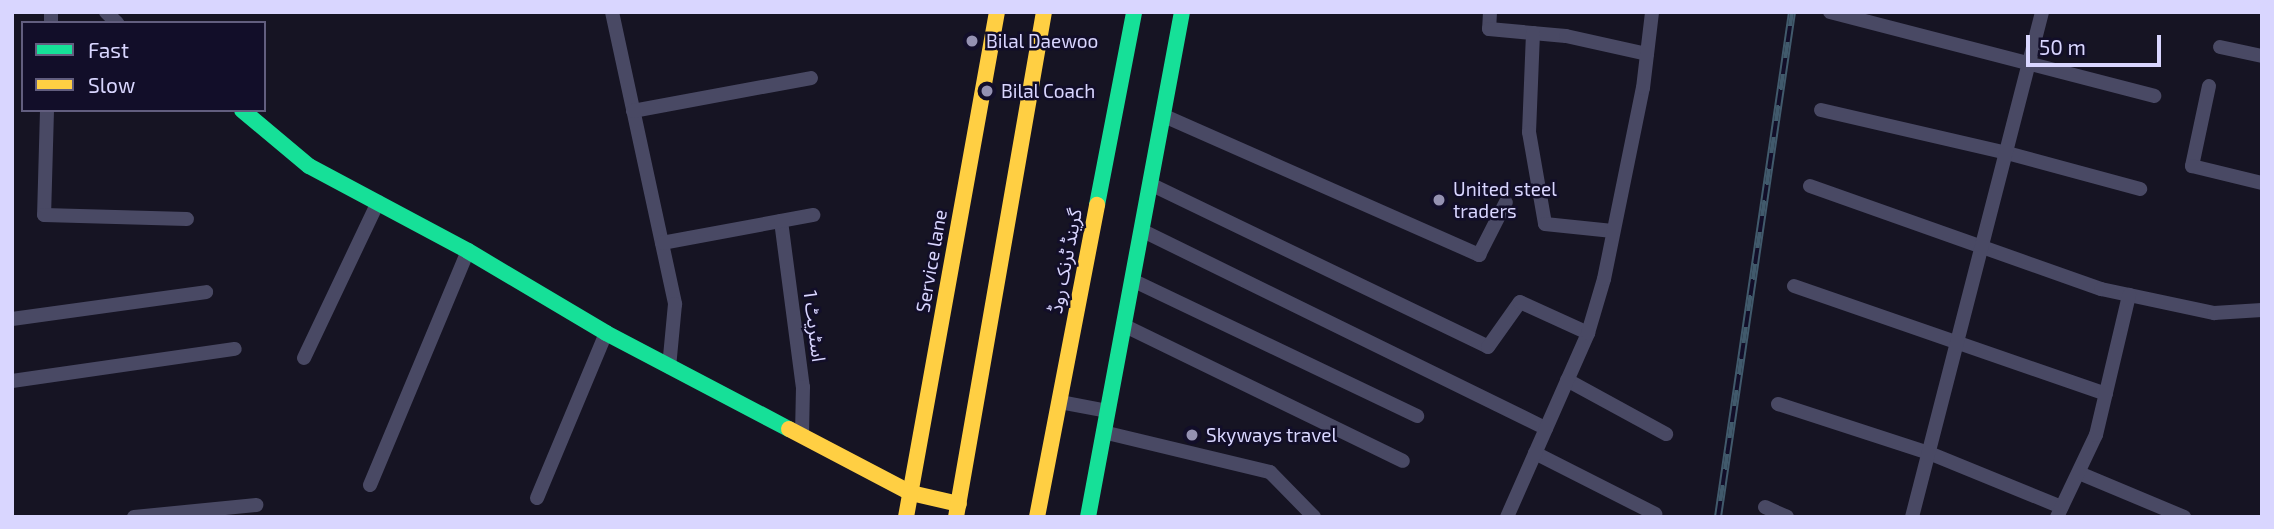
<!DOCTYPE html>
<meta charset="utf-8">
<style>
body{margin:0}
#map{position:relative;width:2274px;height:529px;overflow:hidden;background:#161423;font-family:"Exo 2","Noto Sans Arabic",sans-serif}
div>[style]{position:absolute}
.street>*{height:14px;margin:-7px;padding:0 7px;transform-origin:7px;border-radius:7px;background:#494964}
.fast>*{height:16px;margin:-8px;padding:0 8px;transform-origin:8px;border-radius:8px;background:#16e098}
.slow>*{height:16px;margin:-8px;padding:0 8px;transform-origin:8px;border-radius:8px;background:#ffcf43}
.rail>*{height:8px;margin-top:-4px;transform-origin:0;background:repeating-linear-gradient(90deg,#120e29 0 16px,#415a6c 0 32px);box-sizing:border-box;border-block:2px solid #415a6c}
.dots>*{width:19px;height:19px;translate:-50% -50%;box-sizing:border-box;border:4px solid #120e29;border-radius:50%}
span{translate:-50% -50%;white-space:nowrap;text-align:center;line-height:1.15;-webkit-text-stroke:5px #120e29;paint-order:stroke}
.poi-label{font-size:19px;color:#d9d6ff}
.left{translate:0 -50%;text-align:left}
.street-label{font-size:19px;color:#d9d6ff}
.frame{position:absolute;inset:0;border:14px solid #d9d6ff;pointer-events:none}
.legend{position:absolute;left:21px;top:21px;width:245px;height:91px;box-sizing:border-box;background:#120e29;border:2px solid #625e7f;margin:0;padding:9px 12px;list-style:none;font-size:21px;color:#d9d6ff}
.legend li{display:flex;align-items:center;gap:14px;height:35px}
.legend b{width:35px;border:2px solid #625e7f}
.scale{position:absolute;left:2026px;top:35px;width:135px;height:32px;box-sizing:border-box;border:4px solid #d9d6ff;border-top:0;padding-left:9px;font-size:21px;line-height:24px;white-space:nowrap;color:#d9d6ff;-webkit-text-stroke:5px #120e29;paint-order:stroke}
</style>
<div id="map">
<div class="street">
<div style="left:106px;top:12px;width:16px;rotate:45deg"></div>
<div style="left:612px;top:12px;width:299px;rotate:77.8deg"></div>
<div style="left:675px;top:304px;width:63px;rotate:95.4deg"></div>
<div style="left:1490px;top:12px;width:17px;rotate:93deg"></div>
<div style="left:1489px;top:29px;width:77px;rotate:5.2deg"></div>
<div style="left:1566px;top:36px;width:83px;rotate:12.5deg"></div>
<div style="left:1830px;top:12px;width:335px;rotate:14.5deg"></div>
<div style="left:51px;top:23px;width:11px;rotate:-90deg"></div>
<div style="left:1533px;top:33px;width:99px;rotate:92.3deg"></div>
<div style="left:1529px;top:132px;width:93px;rotate:80.1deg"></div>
<div style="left:1545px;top:224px;width:68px;rotate:5.9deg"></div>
<div style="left:2220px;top:47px;width:43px;rotate:12.1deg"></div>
<div style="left:2209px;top:86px;width:82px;rotate:102deg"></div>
<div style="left:2192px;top:166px;width:72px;rotate:13.7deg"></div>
<div style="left:47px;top:110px;width:105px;rotate:91.6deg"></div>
<div style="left:44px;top:215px;width:143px;rotate:1.6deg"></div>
<div style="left:1821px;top:110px;width:191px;rotate:13deg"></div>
<div style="left:2007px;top:153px;width:138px;rotate:15.1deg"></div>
<div style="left:633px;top:111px;width:181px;rotate:-10.5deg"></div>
<div style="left:1162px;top:115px;width:347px;rotate:23.8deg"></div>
<div style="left:1479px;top:255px;width:59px;rotate:-63deg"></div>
<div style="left:1150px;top:184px;width:375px;rotate:25.7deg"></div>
<div style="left:1488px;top:347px;width:55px;rotate:-54.6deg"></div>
<div style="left:1520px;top:302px;width:75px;rotate:24.5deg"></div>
<div style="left:1810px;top:186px;width:309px;rotate:19.5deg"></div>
<div style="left:2101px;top:289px;width:116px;rotate:12deg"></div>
<div style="left:2214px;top:313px;width:48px;rotate:-3.6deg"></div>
<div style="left:781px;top:221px;width:167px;rotate:82.5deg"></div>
<div style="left:803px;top:387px;width:49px;rotate:91.2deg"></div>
<div style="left:1141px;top:230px;width:451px;rotate:26.1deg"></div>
<div style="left:662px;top:243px;width:154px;rotate:-10.5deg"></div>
<div style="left:1132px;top:280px;width:316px;rotate:25.5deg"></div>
<div style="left:1794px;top:286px;width:330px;rotate:19.1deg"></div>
<div style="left:12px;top:319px;width:196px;rotate:-7.9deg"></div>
<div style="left:1123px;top:325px;width:311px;rotate:25.9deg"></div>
<div style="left:304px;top:358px;width:173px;rotate:-64.6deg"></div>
<div style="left:1567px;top:380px;width:113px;rotate:28.6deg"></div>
<div style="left:12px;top:381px;width:225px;rotate:-8.2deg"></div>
<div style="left:1060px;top:402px;width:49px;rotate:10.6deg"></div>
<div style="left:1778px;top:404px;width:159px;rotate:18deg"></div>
<div style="left:1929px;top:453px;width:143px;rotate:22.2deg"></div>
<div style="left:1103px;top:432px;width:172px;rotate:13.5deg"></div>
<div style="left:1270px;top:472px;width:63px;rotate:45.6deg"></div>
<div style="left:1535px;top:453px;width:135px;rotate:26.9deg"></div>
<div style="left:2079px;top:473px;width:114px;rotate:22.7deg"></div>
<div style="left:370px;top:485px;width:254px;rotate:-67.3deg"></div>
<div style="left:537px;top:498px;width:179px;rotate:-67.3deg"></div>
<div style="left:1765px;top:507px;width:24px;rotate:24deg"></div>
<div style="left:134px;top:517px;width:123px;rotate:-5.6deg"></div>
<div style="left:1507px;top:517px;width:201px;rotate:-66.2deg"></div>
<div style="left:1588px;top:333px;width:56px;rotate:-73.5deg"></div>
<div style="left:1604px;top:279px;width:195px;rotate:-78.5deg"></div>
<div style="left:1643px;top:88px;width:77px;rotate:-83.2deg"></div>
<div style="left:1912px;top:517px;width:521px;rotate:-75.56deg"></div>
<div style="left:2057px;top:517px;width:91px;rotate:-64.6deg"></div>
<div style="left:2096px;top:435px;width:144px;rotate:-76.7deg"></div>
</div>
<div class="fast">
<div style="left:242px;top:110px;width:87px;rotate:39.9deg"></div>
<div style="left:309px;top:166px;width:180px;rotate:28.1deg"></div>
<div style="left:468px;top:251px;width:161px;rotate:30.7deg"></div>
<div style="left:606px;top:333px;width:207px;rotate:27.7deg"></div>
<div style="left:1097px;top:205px;width:197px;rotate:-79.1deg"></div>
<div style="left:1088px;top:517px;width:514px;rotate:-79.46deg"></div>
</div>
<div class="slow">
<div style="left:789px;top:429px;width:138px;rotate:27.7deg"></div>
<div style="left:911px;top:493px;width:49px;rotate:12.9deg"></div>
<div style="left:906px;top:517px;width:513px;rotate:-79.79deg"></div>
<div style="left:956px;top:517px;width:513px;rotate:-80.12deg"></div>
<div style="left:1037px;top:517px;width:318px;rotate:-79.1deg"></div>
</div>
<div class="rail">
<div style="left:1718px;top:517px;width:510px;rotate:-81.66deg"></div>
</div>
<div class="dots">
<div style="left:972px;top:41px;background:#9592b2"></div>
<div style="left:987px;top:91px;background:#9592b2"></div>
<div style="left:1439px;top:200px;background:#9592b2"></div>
<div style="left:1192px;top:435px;background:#9592b2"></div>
</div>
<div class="poi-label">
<span class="left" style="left:986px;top:41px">Bilal Daewoo</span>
<span class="left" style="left:1001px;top:91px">Bilal Coach</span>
<span class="left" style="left:1453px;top:200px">United steel<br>traders</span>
<span class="left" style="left:1206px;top:435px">Skyways travel</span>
</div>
<div class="street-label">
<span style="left:931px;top:261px;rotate:-80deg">Service lane</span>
<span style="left:1065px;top:261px;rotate:-79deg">گرینڈ ٹرنک روڈ</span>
<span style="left:815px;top:326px;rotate:83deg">اسٹریٹ 1</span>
</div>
<div class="frame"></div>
<ul class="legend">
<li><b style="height:9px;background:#16e098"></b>Fast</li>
<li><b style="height:9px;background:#ffcf43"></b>Slow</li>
</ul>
<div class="scale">50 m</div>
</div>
